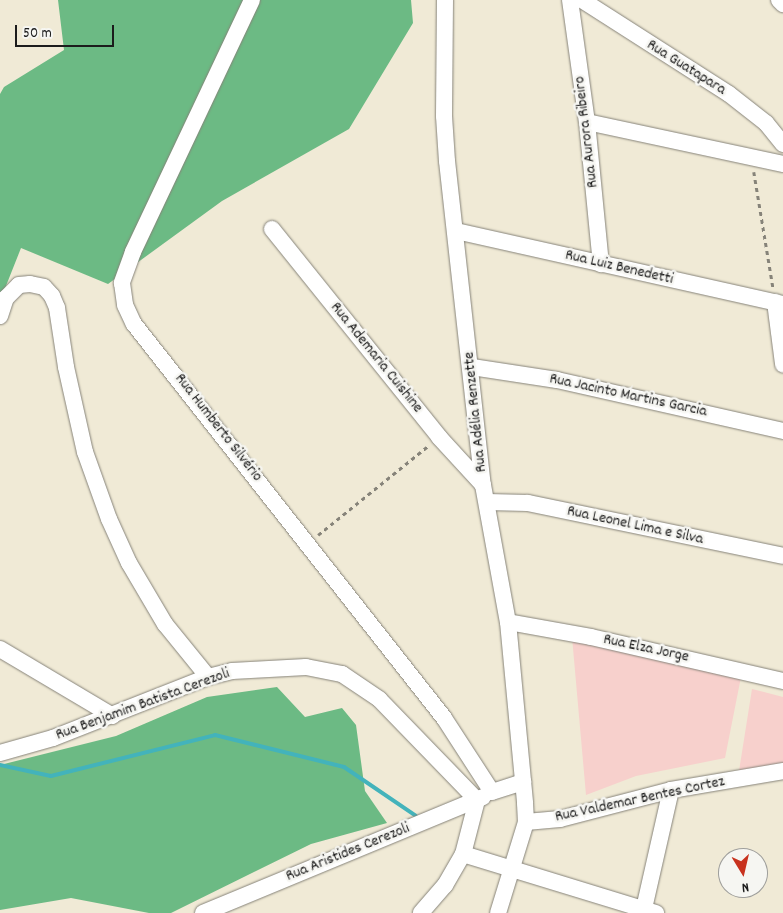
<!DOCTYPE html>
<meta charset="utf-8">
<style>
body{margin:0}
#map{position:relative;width:783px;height:913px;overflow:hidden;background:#f0ead6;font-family:Dekko,sans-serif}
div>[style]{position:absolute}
.built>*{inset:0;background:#f7d0cc}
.forest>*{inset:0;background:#6cba84}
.stream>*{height:4px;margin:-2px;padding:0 2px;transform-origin:2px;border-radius:2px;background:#43b3bb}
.path>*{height:2.5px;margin-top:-1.25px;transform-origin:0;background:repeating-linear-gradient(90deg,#868379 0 4px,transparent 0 8px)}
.roads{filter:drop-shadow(0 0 1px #868379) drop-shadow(0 0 1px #868379)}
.minor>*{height:16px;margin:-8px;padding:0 8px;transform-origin:8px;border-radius:8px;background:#fff}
span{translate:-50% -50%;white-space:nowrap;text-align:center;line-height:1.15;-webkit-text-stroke:5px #f6f6f2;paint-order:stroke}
.street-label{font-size:16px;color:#1c1c1c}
.north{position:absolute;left:718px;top:848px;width:50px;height:50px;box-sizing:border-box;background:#f6f6f2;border:1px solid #9f9f9c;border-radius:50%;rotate:171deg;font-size:14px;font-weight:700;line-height:20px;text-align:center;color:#1c1c1c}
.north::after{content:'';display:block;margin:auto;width:18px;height:22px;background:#c8321e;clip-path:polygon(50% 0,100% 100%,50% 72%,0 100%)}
.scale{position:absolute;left:15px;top:25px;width:99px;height:22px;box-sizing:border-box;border:2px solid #1c1c1c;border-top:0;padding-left:6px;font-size:15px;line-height:18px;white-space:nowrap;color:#1c1c1c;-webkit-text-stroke:4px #f6f6f2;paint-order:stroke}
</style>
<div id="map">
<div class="built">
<div style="clip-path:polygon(572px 637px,741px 677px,725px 758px,636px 776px,586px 795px)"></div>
<div style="clip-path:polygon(752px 689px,783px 697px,783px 765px,739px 771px)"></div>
</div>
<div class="forest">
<div style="clip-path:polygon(58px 0,411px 0,413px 23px,349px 129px,222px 201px,108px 284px,21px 248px,0 301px,0 94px,4px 87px,64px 50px)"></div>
<div style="clip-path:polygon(277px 687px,305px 717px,342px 708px,356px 725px,365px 791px,387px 823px,311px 844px,171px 913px,149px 913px,71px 898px,0 910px,0 765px,116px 736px,207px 697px)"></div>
</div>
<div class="stream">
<div style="left:0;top:765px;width:52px;rotate:12.2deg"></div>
<div style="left:51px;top:776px;width:169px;rotate:-14deg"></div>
<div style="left:215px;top:735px;width:133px;rotate:13.9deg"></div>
<div style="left:344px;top:767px;width:87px;rotate:34.2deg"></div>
</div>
<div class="path">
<div style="left:754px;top:172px;width:117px;rotate:80.6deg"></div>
<div style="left:318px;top:535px;width:141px;rotate:-39deg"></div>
</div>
<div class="roads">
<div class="minor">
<div style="left:252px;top:0;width:279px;rotate:115.3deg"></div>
<div style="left:133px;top:252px;width:33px;rotate:110deg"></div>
<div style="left:122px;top:283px;width:22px;rotate:82deg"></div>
<div style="left:125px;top:305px;width:21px;rotate:65deg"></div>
<div style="left:134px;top:324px;width:501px;rotate:51.8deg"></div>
<div style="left:444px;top:718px;width:88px;rotate:57deg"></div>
<div style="left:492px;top:792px;width:33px;rotate:-18deg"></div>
<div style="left:445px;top:0;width:116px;rotate:90.5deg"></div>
<div style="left:444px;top:116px;width:45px;rotate:86.2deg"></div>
<div style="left:447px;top:161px;width:326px;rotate:83.7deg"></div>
<div style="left:483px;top:485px;width:139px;rotate:79.7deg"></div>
<div style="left:508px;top:622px;width:182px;rotate:84.6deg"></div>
<div style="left:525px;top:803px;width:19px;rotate:87deg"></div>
<div style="left:526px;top:822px;width:95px;rotate:107.1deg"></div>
<div style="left:570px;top:0;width:123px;rotate:82.1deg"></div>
<div style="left:587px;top:122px;width:143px;rotate:84.4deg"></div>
<div style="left:582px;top:0;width:174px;rotate:32.6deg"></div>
<div style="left:729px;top:94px;width:47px;rotate:38.1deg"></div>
<div style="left:766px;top:123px;width:27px;rotate:51deg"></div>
<div style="left:779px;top:0;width:6px;rotate:45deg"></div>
<div style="left:587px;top:122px;width:200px;rotate:12.1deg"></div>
<div style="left:272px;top:229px;width:267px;rotate:51.2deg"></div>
<div style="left:439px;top:437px;width:65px;rotate:47.5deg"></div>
<div style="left:456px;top:231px;width:335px;rotate:12.6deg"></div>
<div style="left:775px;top:302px;width:63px;rotate:82.6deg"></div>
<div style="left:0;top:316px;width:19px;rotate:-72deg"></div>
<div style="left:6px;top:298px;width:18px;rotate:-45deg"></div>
<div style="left:19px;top:285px;width:11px;rotate:-5deg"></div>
<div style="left:30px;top:284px;width:14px;rotate:12deg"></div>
<div style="left:44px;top:287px;width:12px;rotate:48deg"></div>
<div style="left:52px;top:296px;width:13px;rotate:67deg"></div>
<div style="left:57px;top:308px;width:60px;rotate:81.3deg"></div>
<div style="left:66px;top:367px;width:87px;rotate:77.4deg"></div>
<div style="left:85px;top:452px;width:71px;rotate:70.3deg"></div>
<div style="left:109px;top:519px;width:48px;rotate:65.6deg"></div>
<div style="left:129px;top:563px;width:71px;rotate:59.5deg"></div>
<div style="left:165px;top:624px;width:68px;rotate:50.9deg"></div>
<div style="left:472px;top:367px;width:86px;rotate:8.7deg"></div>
<div style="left:557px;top:380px;width:232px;rotate:12.7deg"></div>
<div style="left:487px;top:502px;width:41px;rotate:1.4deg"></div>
<div style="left:528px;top:503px;width:260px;rotate:11.7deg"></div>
<div style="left:508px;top:622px;width:84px;rotate:10.2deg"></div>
<div style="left:591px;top:637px;width:197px;rotate:12.9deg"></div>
<div style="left:0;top:649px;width:131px;rotate:30.7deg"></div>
<div style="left:0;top:753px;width:55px;rotate:-15.8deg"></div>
<div style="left:53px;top:738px;width:167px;rotate:-21.5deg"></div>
<div style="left:208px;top:677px;width:25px;rotate:-14deg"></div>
<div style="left:232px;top:671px;width:74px;rotate:-3.1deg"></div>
<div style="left:306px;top:667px;width:37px;rotate:11deg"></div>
<div style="left:342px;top:674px;width:45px;rotate:34deg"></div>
<div style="left:379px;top:699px;width:141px;rotate:45.9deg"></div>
<div style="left:477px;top:800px;width:56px;rotate:104.5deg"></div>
<div style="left:463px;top:854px;width:36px;rotate:120deg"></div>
<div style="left:445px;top:885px;width:37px;rotate:131deg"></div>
<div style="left:526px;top:822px;width:34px;rotate:-5deg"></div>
<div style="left:560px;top:819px;width:115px;rotate:-14.6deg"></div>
<div style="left:671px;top:790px;width:114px;rotate:-9.6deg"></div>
<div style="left:463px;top:854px;width:202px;rotate:17deg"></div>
<div style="left:203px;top:913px;width:303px;rotate:-22.5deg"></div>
<div style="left:643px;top:913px;width:126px;rotate:-77.2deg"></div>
</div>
</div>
<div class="street-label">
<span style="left:686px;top:68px;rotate:32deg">Rua Guatapara</span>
<span style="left:587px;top:132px;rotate:-97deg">Rua Aurora Ribeiro</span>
<span style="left:619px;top:268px;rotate:13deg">Rua Luiz Benedetti</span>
<span style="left:376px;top:358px;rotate:51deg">Rua Ademaria Cuishine</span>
<span style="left:628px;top:396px;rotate:12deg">Rua Jacinto Martins Garcia</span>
<span style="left:476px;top:412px;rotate:-96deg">Rua Adélia Renzette</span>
<span style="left:218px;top:428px;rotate:52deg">Rua Humberto Silvério</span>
<span style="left:635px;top:526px;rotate:12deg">Rua Leonel Lima e Silva</span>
<span style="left:646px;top:649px;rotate:12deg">Rua Elza Jorge</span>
<span style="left:143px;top:705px;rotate:-20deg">Rua Benjamim Batista Cerezoli</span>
<span style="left:640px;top:800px;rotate:-12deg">Rua Valdemar Bentes Cortez</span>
<span style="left:348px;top:853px;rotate:-22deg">Rua Aristides Cerezoli</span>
</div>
<div class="north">N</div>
<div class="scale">50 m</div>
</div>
